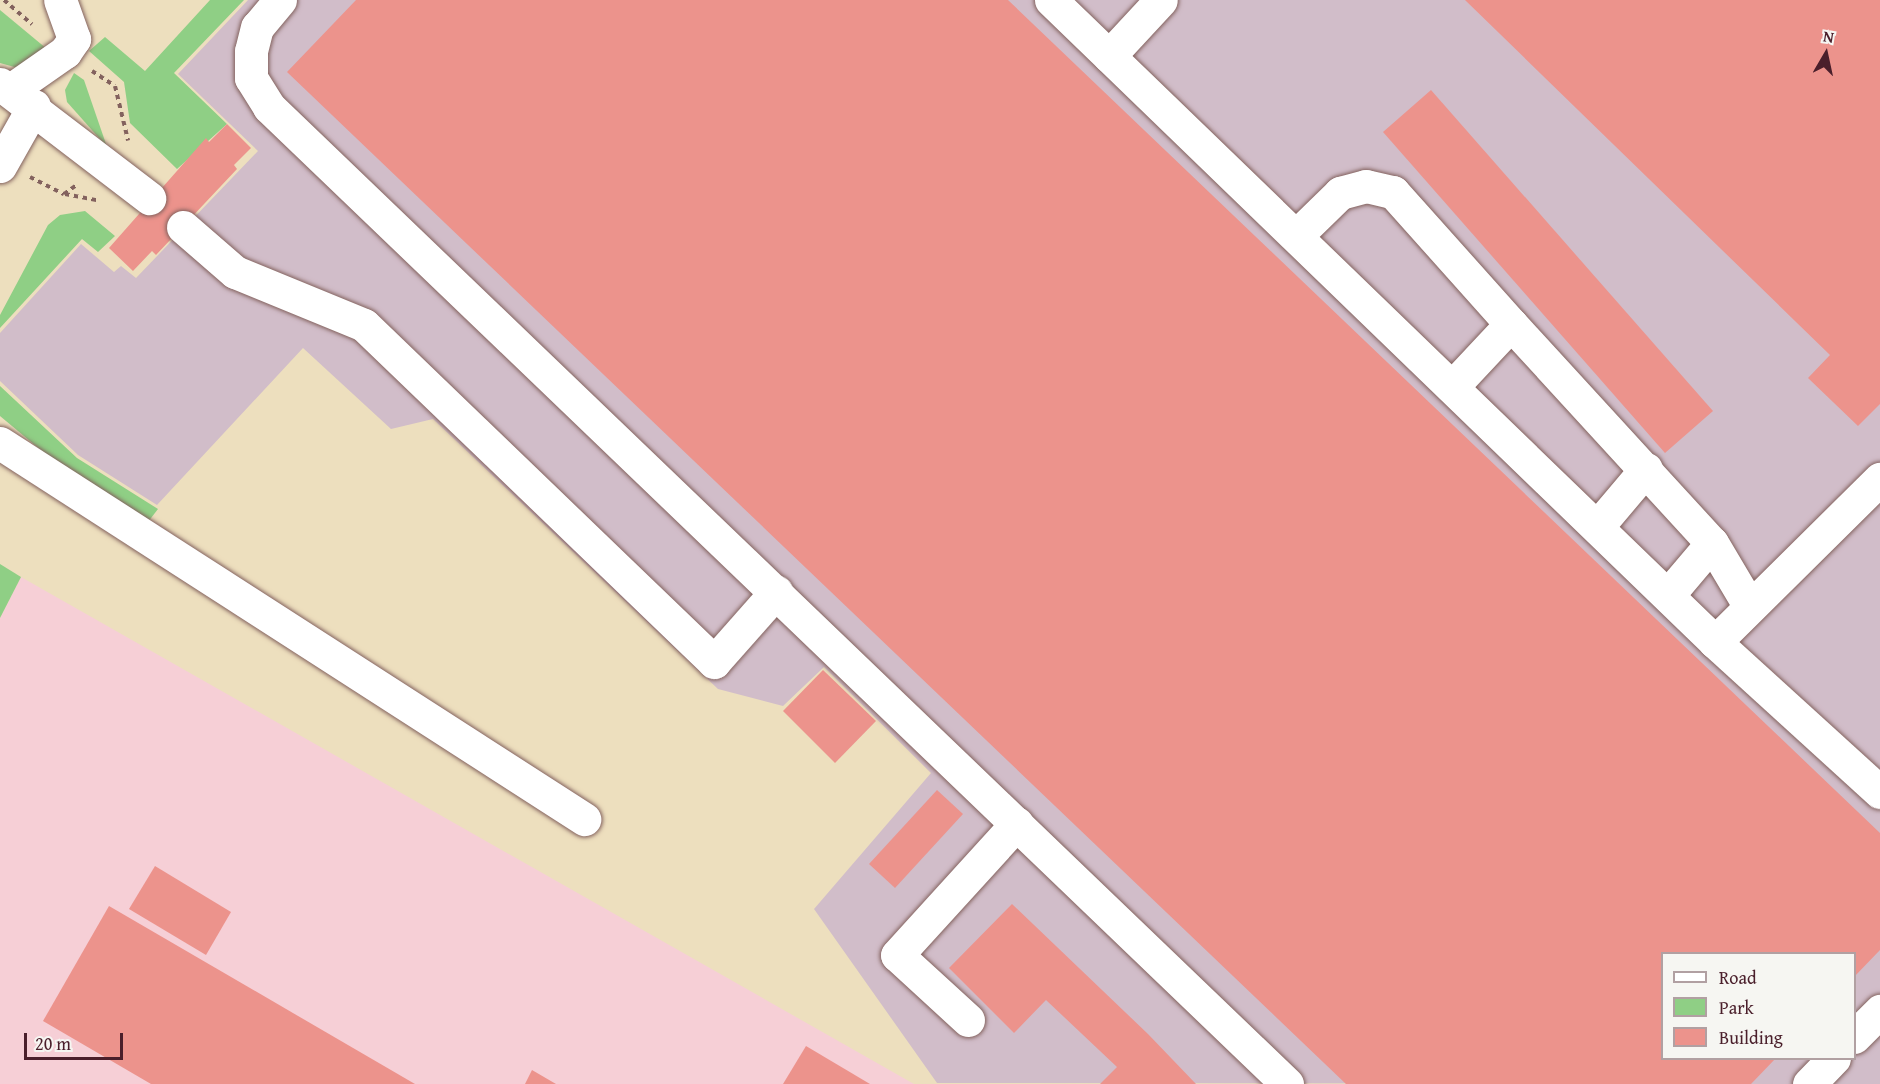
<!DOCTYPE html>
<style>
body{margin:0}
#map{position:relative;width:1880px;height:1084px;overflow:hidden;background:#eddfbe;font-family:"Gentium Book Plus",serif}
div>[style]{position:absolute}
.built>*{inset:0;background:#f6cfd6}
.industrial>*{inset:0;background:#d1bdc9}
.green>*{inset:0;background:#8fcf85}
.building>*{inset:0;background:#ec938c}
.path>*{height:4px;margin-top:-2px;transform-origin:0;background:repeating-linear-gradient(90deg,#83625e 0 4.5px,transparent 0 9px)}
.roads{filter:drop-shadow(0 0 2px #83625e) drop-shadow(0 0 2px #83625e)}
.minor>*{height:33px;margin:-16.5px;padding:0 16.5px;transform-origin:16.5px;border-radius:16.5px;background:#fff}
span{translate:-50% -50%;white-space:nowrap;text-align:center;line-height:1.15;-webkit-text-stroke:4.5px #f6f6f2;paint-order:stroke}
.legend{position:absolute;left:1661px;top:952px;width:195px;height:108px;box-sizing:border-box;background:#f6f6f2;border:2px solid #b1a0a2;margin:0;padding:8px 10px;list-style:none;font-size:18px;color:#4a1f2b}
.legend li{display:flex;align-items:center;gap:12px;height:30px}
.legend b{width:30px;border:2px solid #b1a0a2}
.north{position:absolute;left:1796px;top:24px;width:60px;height:60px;-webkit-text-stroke:4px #f6f6f2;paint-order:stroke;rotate:9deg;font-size:16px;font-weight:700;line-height:24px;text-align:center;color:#4a1f2b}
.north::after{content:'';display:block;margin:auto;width:21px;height:27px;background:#4a1f2b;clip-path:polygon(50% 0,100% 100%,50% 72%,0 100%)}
.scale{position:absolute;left:24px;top:1033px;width:99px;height:27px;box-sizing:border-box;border:3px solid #4a1f2b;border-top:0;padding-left:8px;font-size:18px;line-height:21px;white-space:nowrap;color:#4a1f2b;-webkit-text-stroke:4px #f6f6f2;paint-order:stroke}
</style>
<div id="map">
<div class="built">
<div style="clip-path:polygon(21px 577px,914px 1084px,0 1084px,0 618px)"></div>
</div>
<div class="industrial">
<div style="clip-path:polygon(evenodd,248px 0,1880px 0,1880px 1084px,937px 1083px,814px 909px,931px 773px,824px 667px,783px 706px,718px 689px,433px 419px,391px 429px,303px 348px,157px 505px,78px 455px,0 381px,0 333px,81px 244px,114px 272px,121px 266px,136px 278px,258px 151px,178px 74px,248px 0,1662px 954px,1854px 954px,1854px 1058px,1662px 1058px,1662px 954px)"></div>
</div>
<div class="green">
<div style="clip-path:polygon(210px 0,244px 0,174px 73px,227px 124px,177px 169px,130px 123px,124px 82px,89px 51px,105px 37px,145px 71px)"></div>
<div style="clip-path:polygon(0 10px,47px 49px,18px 68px,0 63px)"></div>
<div style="clip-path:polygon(74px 73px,84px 80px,107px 147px,67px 102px,65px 90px)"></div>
<div style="clip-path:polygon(85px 211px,115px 236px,98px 252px,82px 239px,0 328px,0 315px,48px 225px,60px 215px)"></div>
<div style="clip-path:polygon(0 386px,77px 458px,158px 509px,148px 522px,54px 461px,0 416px)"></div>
<div style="clip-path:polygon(0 564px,21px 577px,0 618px)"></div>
</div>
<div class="building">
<div style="clip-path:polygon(356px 0,1008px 0,1880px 833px,1880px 950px,1854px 977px,1854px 954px,1662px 954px,1662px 1058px,1776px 1058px,1751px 1084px,1346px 1084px,287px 72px)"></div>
<div style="clip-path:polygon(1465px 0,1880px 0,1880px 404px,1858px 426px,1808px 378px,1830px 355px)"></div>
<div style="clip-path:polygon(1431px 90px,1713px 411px,1665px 453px,1383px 132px)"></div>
<div style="clip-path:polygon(227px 124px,251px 148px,234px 165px,237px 169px,156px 255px,152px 251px,133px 271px,109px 248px,206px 138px,209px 142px)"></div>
<div style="clip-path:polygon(823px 670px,876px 721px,835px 763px,783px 711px)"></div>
<div style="clip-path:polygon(937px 790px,963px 814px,895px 888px,869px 864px)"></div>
<div style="clip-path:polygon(155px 866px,231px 912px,206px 955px,129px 909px)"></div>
<div style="clip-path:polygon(1012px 904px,1148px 1034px,1196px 1084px,1100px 1084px,1117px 1067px,1046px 1000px,1014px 1033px,949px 968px)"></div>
<div style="clip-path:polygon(109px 906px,415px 1084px,151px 1084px,43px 1021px)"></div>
<div style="clip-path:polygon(806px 1046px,870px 1084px,783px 1084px)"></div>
<div style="clip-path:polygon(532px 1070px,556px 1084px,525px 1084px)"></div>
</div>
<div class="path">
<div style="left:4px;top:0;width:37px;rotate:41deg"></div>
<div style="left:92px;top:71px;width:27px;rotate:33deg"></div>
<div style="left:115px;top:86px;width:56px;rotate:76.5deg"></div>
<div style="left:30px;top:177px;width:38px;rotate:27deg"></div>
<div style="left:64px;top:194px;width:17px;rotate:-36deg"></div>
<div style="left:65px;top:194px;width:32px;rotate:11deg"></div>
</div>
<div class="roads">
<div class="minor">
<div style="left:280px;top:0;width:35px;rotate:130deg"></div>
<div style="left:257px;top:27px;width:25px;rotate:104deg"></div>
<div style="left:251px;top:51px;width:27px;rotate:90deg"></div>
<div style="left:251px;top:78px;width:34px;rotate:58deg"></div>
<div style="left:269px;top:107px;width:1411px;rotate:43.82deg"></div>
<div style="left:1051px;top:0;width:924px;rotate:44.03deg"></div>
<div style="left:1715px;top:642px;width:223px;rotate:42.3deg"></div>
<div style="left:1109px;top:56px;width:76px;rotate:-47.1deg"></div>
<div style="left:0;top:84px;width:188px;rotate:37.4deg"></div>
<div style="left:12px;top:89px;width:65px;rotate:-34.9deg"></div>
<div style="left:65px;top:52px;width:16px;rotate:-55deg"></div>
<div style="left:74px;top:39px;width:41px;rotate:-109.7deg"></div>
<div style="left:0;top:166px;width:69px;rotate:-60.5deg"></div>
<div style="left:183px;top:227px;width:69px;rotate:40.9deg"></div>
<div style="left:235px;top:272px;width:139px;rotate:22.3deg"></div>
<div style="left:364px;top:325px;width:486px;rotate:43.9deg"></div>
<div style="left:714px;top:662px;width:94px;rotate:-48.5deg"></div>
<div style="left:1296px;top:236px;width:62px;rotate:-44.3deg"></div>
<div style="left:1340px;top:193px;width:27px;rotate:-15deg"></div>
<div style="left:1366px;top:186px;width:28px;rotate:13deg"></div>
<div style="left:1393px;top:192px;width:177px;rotate:48.2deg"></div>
<div style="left:1511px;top:324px;width:86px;rotate:133.1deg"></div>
<div style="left:1511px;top:324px;width:297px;rotate:47.5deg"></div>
<div style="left:1712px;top:543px;width:74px;rotate:59.3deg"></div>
<div style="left:0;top:443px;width:695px;rotate:32.77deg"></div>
<div style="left:1597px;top:527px;width:76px;rotate:-49.8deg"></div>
<div style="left:1668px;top:595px;width:68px;rotate:-49.8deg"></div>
<div style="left:1715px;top:642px;width:232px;rotate:-44.7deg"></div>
<div style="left:968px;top:1020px;width:96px;rotate:-137.5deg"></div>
<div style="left:897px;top:955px;width:178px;rotate:-47.7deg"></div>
<div style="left:1854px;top:1037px;width:37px;rotate:-45deg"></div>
<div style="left:1809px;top:1084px;width:36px;rotate:-46deg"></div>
</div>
</div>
<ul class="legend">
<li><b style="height:8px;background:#fff"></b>Road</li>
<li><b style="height:16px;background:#8fcf85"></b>Park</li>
<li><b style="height:16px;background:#ec938c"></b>Building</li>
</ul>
<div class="north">N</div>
<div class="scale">20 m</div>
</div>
